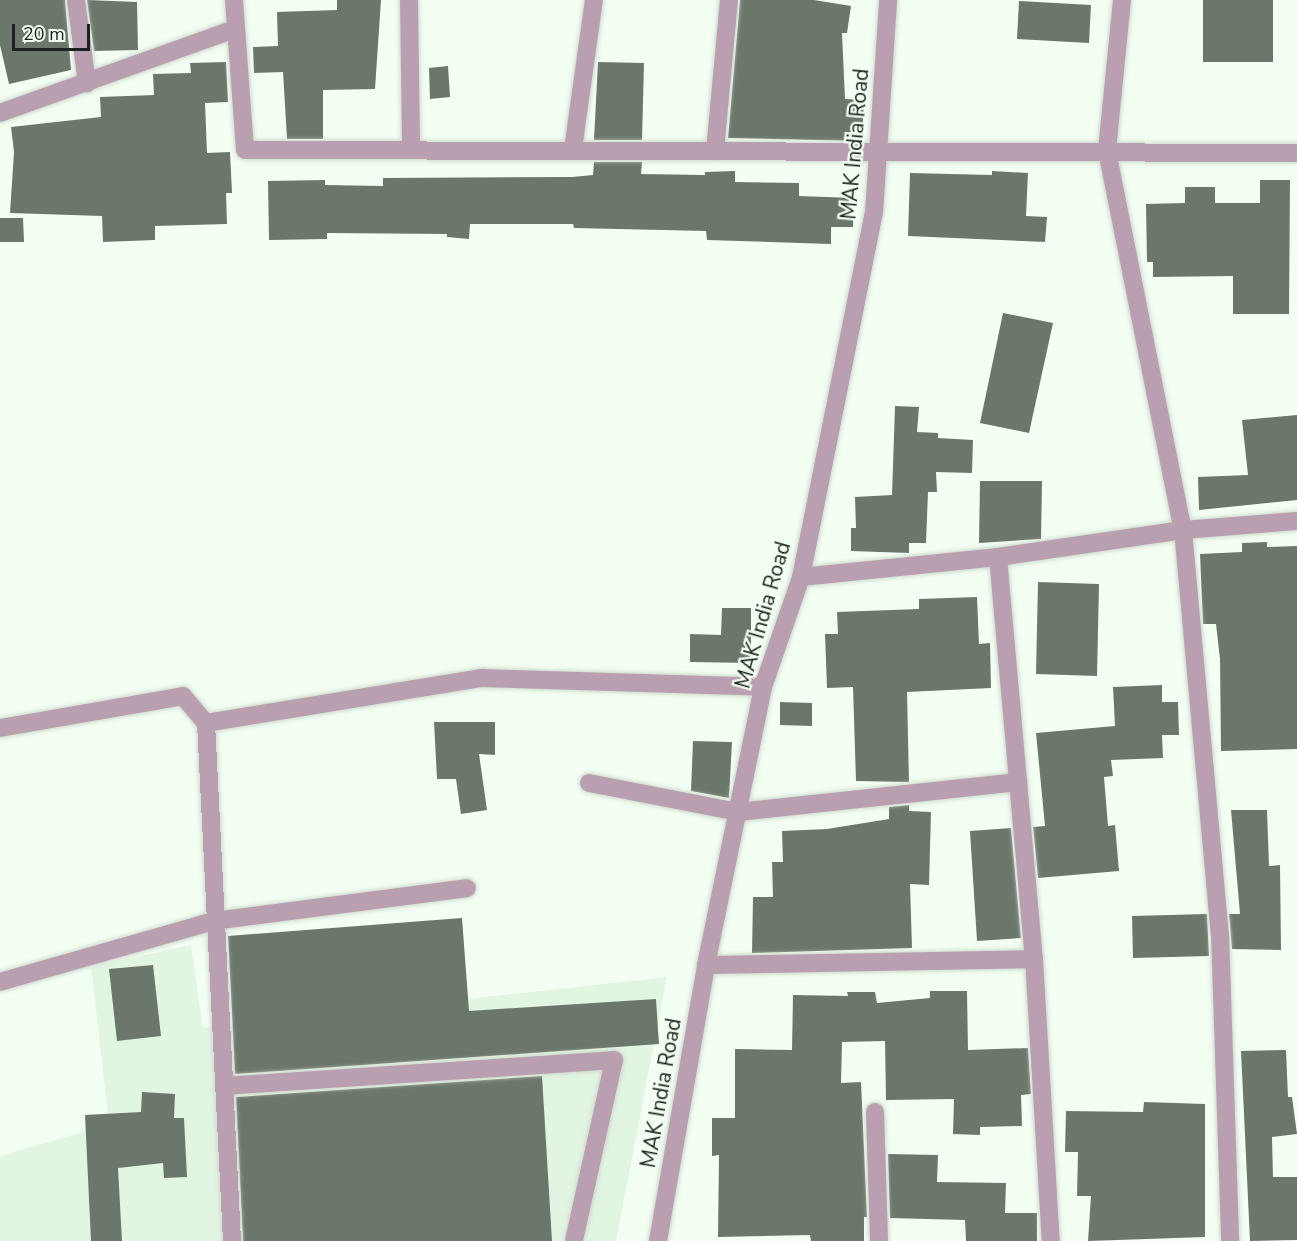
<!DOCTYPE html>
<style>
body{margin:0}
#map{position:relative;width:1297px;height:1241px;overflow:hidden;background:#f2fff2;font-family:"Nunito Sans",sans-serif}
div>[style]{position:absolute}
.built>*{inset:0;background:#e2f5e2}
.building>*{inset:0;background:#6c776c}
.roads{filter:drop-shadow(0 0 2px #d0dbd0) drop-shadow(0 0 2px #d0dbd0)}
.minor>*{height:18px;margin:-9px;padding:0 9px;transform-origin:9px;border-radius:9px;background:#ba9fb0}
span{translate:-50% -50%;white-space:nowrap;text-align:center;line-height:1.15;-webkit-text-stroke:4.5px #f2fff2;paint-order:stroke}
.street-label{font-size:21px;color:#1d211d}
.scale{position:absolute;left:12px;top:24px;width:78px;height:27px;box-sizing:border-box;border:3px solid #1d211d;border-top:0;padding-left:8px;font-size:18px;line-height:21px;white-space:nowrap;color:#1d211d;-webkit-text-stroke:4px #f2fff2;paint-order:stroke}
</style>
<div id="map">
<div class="built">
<div style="clip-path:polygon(191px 945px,203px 1028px,667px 977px,616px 1241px,0 1241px,0 1156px,109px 1124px,91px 967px)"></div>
</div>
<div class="building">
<div style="clip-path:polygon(0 0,65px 0,71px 70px,9px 84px,0 45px)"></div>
<div style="clip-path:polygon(87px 0,137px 2px,138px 50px,94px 51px)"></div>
<div style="clip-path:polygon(337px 0,381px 0,375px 89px,323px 90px,323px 139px,287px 139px,283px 72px,254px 73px,253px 47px,278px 46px,277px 12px,337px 10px)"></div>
<div style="clip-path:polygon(740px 0,814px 0,851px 6px,847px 33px,842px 33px,845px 99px,864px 100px,862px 141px,728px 138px)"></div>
<div style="clip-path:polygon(1203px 0,1273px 0,1273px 62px,1203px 62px)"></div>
<div style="clip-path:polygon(1019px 1px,1091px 5px,1089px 43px,1017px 39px)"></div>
<div style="clip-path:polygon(226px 62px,228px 102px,205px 103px,207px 153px,230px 152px,232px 193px,226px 193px,227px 224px,155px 226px,155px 240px,103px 242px,102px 216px,10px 213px,14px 152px,11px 127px,101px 117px,100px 97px,154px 95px,153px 74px,191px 73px,190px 63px)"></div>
<div style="clip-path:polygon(598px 62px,644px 63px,642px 140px,594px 140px)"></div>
<div style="clip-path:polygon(448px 66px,450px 97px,430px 99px,429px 68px)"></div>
<div style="clip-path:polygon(594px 162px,642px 162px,641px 174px,705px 175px,705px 172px,735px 171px,735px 182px,799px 183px,799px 196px,854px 198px,853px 227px,831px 227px,831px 244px,707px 240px,706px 231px,574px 228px,573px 224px,470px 224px,469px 239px,447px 237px,447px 234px,327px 233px,327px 239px,269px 240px,268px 181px,325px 180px,325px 185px,383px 186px,383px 178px,572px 177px,593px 175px)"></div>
<div style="clip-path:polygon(992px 171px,1028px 173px,1026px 216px,1047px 217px,1045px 242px,908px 236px,910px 173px,992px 175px)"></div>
<div style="clip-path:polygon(1260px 180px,1290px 180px,1289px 314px,1233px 314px,1233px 276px,1153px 277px,1153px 262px,1147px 262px,1146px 204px,1185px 203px,1185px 187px,1215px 187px,1215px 203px,1260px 203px)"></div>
<div style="clip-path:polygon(0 218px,23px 218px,24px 242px,0 242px)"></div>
<div style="clip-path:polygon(1003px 313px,1053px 323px,1029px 433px,980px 423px)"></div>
<div style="clip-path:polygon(895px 406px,919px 407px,917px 432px,938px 433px,938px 438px,973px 440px,972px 473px,936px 472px,937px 492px,928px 492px,926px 543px,909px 543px,909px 553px,851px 551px,851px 528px,856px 528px,855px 497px,892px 495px)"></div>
<div style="clip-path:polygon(1297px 415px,1297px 500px,1199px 510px,1198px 477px,1248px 475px,1242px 420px)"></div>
<div style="clip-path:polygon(980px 481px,1042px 481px,1041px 539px,979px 543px)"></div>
<div style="clip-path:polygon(1267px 542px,1267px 547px,1297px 546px,1297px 749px,1221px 751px,1220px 659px,1216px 624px,1203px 624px,1200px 554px,1242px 552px,1242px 543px)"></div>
<div style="clip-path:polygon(1038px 582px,1099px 584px,1097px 676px,1036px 674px)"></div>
<div style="clip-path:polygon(977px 597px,979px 644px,990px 643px,991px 688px,907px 692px,909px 782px,856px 781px,853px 687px,827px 688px,825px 634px,838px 634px,837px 612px,919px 609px,919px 599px)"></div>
<div style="clip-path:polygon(722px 608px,751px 608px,751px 663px,690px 662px,690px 634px,721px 635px)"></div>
<div style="clip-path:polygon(1162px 685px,1162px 702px,1178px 702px,1179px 735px,1162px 735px,1163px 758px,1111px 760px,1113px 776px,1104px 777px,1108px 826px,1115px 825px,1119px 871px,1038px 878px,1033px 827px,1045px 826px,1036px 733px,1115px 726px,1113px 687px)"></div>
<div style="clip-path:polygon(780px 702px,812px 703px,812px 726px,780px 725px)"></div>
<div style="clip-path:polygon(434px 722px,495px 722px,495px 755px,479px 754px,487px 810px,461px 814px,456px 779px,437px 779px)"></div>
<div style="clip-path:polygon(693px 741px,732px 742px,729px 798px,691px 791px)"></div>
<div style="clip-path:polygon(909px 805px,909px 811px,931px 812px,929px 885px,910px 884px,912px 948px,752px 953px,753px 897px,773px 897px,772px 862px,783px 862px,782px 831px,827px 829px,889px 819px,889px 807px)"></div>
<div style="clip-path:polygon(1231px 810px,1267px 810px,1269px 866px,1280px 865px,1281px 950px,1232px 949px,1229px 914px,1240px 914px)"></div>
<div style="clip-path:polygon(1011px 828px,1021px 938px,977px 941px,970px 831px)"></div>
<div style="clip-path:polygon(1207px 914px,1209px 956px,1133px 958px,1132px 916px)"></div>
<div style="clip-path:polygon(462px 918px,469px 1011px,656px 999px,659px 1044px,235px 1074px,228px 936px)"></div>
<div style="clip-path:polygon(153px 965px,161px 1036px,117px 1041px,109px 969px)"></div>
<div style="clip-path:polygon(930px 991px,967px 991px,968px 1050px,1028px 1048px,1031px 1094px,1021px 1095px,1022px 1126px,980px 1127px,980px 1135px,953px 1134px,954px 1099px,886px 1100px,885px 1041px,842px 1042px,841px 1083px,861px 1082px,867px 1217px,864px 1217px,864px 1241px,811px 1241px,810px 1235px,718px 1237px,719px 1155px,712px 1156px,712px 1118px,735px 1118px,735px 1049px,792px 1050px,793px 995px,848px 996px,847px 992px,875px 992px,877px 1003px,930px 998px)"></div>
<div style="clip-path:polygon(1286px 1050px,1288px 1097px,1292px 1097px,1297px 1134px,1272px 1137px,1273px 1177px,1297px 1177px,1297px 1240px,1250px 1241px,1241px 1051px)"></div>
<div style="clip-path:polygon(542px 1076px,552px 1241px,243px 1241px,236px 1097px)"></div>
<div style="clip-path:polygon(142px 1092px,175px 1094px,174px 1118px,184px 1118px,187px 1177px,164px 1178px,163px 1163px,118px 1168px,122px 1241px,91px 1241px,85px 1115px,141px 1112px)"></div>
<div style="clip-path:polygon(1144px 1102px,1205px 1104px,1205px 1237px,1088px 1241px,1091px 1196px,1077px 1196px,1078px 1152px,1065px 1152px,1066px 1111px,1143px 1112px)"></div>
<div style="clip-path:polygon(888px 1154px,938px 1155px,937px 1182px,1006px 1183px,1005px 1213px,1037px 1213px,1037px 1241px,966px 1241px,965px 1220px,890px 1218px)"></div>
</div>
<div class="roads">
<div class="minor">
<div style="left:76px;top:0;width:84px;rotate:82.5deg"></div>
<div style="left:234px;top:0;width:150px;rotate:85.8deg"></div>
<div style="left:245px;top:150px;width:1052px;rotate:0.16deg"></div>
<div style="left:409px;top:0;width:149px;rotate:89.2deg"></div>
<div style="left:1122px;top:0;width:152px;rotate:95.7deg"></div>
<div style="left:1107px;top:151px;width:387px;rotate:78.7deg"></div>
<div style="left:1183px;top:530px;width:406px;rotate:84.8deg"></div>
<div style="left:1220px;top:934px;width:307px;rotate:88.1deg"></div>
<div style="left:0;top:113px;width:250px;rotate:-19.7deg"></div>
<div style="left:573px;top:149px;width:150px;rotate:-82deg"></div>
<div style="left:715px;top:151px;width:152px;rotate:-84.7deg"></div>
<div style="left:998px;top:557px;width:404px;rotate:84.9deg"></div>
<div style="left:1034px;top:959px;width:283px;rotate:86.6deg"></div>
<div style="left:801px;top:577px;width:198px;rotate:-5.8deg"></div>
<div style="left:998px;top:557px;width:187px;rotate:-8.3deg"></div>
<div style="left:1183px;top:530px;width:114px;rotate:-4.5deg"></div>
<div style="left:0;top:728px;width:186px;rotate:-9.9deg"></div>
<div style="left:183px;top:696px;width:35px;rotate:50deg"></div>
<div style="left:589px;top:783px;width:152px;rotate:11deg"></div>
<div style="left:738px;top:812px;width:282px;rotate:-6.1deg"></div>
<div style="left:706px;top:965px;width:328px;rotate:-1deg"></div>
<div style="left:0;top:982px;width:223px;rotate:-15.9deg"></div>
<div style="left:214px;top:921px;width:255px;rotate:-7.4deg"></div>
<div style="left:225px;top:1086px;width:390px;rotate:-3.8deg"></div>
<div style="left:614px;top:1060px;width:185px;rotate:102.5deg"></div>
<div style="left:875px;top:1112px;width:129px;rotate:88.2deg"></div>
<div style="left:232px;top:1241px;width:519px;rotate:-92.87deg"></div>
<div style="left:206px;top:723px;width:280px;rotate:-9.3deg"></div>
<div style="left:482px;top:678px;width:281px;rotate:1.8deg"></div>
<div style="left:658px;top:1241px;width:280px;rotate:-80.1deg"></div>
<div style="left:706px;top:965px;width:284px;rotate:-78.4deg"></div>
<div style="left:763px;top:687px;width:116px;rotate:-70.9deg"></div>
<div style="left:801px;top:577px;width:371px;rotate:-78.7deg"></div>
<div style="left:874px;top:213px;width:213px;rotate:-86.2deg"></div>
</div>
</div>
<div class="street-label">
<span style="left:855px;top:144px;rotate:-85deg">MAK India Road</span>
<span style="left:763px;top:615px;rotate:-74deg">MAK India Road</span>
<span style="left:661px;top:1093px;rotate:-80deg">MAK India Road</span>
</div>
<div class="scale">20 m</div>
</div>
